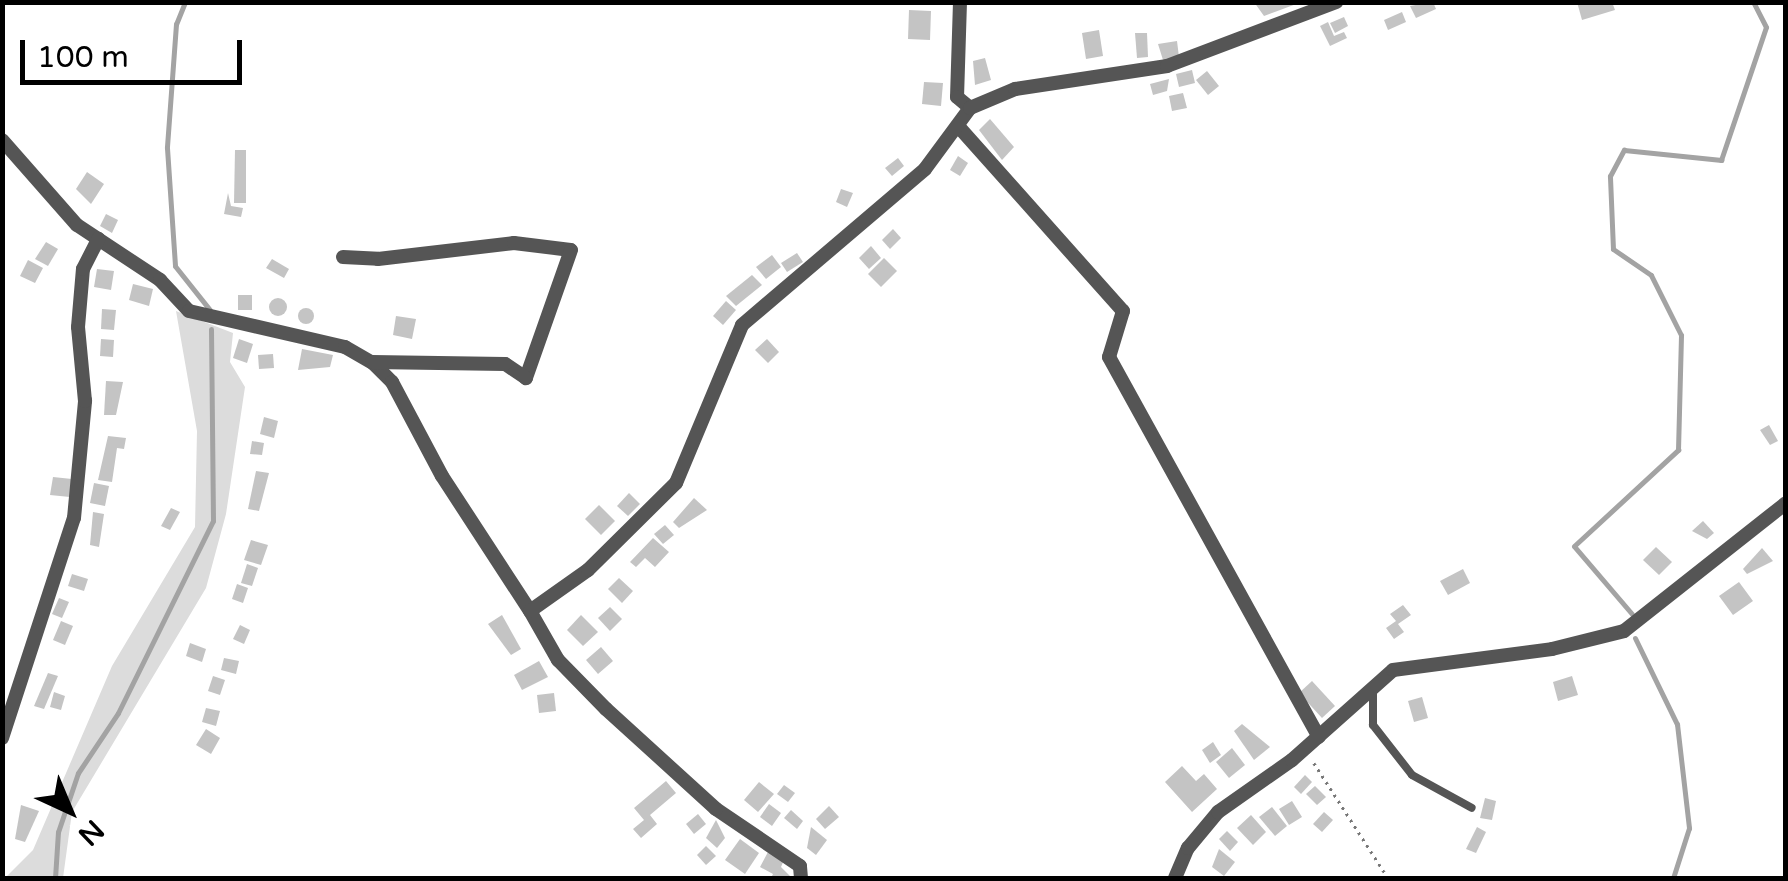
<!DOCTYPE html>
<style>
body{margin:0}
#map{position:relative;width:1788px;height:881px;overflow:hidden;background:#fff;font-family:"Varela Round",sans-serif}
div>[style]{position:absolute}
.green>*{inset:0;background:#dcdcdc}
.stream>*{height:5px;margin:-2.5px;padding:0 2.5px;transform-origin:2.5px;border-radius:2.5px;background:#a3a3a3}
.building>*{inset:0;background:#c4c4c4}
.round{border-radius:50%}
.path>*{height:2.5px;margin-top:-1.25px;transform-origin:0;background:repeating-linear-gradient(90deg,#777 0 2.5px,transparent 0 7.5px)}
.service>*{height:8px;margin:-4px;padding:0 4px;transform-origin:4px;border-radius:4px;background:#555}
.minor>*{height:14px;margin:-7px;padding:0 7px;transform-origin:7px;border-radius:7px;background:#555}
span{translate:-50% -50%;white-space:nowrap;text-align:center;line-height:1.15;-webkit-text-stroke:10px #fff;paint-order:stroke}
.frame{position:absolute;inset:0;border:5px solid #000;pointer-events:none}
.north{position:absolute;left:20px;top:761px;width:100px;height:100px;-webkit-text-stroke:8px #fff;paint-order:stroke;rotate:136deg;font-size:28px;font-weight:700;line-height:40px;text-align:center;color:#000}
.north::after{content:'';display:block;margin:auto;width:35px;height:45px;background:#000;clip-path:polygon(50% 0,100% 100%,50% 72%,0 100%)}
.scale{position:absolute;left:20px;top:40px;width:222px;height:45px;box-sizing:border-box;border:5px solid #000;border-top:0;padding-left:12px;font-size:30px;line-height:35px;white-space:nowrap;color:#000;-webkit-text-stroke:8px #fff;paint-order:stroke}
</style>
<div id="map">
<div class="green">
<div style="clip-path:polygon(176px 311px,233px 333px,230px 362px,245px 387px,226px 514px,206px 588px,72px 812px,63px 878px,5px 878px,33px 850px,112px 666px,195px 527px,197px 431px)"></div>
</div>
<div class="stream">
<div style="left:185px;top:2px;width:24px;rotate:112deg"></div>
<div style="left:176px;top:24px;width:124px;rotate:94.2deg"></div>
<div style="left:167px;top:148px;width:118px;rotate:86.1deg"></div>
<div style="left:175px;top:266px;width:56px;rotate:51.5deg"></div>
<div style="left:1632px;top:614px;width:89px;rotate:-130.5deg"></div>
<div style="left:1574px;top:546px;width:142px;rotate:-42.7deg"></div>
<div style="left:1678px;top:450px;width:115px;rotate:-88.5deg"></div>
<div style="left:1681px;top:335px;width:67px;rotate:-116.6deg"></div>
<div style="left:1651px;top:275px;width:46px;rotate:-145.6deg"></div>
<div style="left:1613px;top:249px;width:73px;rotate:-92.4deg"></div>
<div style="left:1610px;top:176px;width:30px;rotate:-62deg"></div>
<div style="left:1624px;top:150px;width:98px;rotate:5.9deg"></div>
<div style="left:1721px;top:160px;width:140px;rotate:-71.3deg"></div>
<div style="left:1766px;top:27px;width:28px;rotate:-117deg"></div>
<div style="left:1635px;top:638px;width:96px;rotate:64deg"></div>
<div style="left:1677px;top:724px;width:105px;rotate:83.4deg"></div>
<div style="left:1689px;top:828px;width:52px;rotate:107.7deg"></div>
<div style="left:55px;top:878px;width:46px;rotate:-86.3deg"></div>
<div style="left:58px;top:832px;width:62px;rotate:-71.3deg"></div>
<div style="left:78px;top:773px;width:72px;rotate:-56.3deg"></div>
<div style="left:118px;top:713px;width:214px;rotate:-63.7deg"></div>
<div style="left:213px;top:521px;width:192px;rotate:-90.6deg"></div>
</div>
<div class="building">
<div style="clip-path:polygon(1254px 2px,1299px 2px,1299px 3px,1264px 16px)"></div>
<div style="clip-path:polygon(1433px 2px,1436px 9px,1416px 18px,1410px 6px)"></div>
<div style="clip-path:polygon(1577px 2px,1612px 2px,1615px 10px,1582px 20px)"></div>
<div style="clip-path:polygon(909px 10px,931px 11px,930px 40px,908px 39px)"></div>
<div style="clip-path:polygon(1402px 12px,1406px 22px,1388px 30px,1384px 20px)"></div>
<div style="clip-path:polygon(1344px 17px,1348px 26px,1335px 33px,1330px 23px)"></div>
<div style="clip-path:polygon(1328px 22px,1334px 36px,1344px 32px,1347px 38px,1330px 46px,1320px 26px)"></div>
<div style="clip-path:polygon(1099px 30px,1103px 56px,1086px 59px,1082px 33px)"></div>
<div style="clip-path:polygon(1135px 33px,1147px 33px,1148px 57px,1137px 58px)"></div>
<div style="clip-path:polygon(1177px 41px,1179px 57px,1163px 60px,1158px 44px)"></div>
<div style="clip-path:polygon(985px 58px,991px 80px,975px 85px,973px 61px)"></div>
<div style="clip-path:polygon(1192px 70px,1195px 83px,1179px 87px,1176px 74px)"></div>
<div style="clip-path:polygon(1207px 71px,1219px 86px,1208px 95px,1196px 80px)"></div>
<div style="clip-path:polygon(1169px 79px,1167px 91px,1153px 95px,1150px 84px)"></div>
<div style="clip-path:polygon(924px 82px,943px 83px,941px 106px,922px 104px)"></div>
<div style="clip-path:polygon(1183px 93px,1187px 108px,1172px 111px,1169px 96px)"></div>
<div style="clip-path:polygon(990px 119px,1014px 147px,1002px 160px,979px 130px)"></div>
<div style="clip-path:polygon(235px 150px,246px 150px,246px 203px,234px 203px)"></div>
<div style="clip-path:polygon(958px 156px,968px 163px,960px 176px,950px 170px)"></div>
<div style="clip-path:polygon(898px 158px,904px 166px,892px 176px,885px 168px)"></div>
<div style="clip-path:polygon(87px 172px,104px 184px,91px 204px,76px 189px)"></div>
<div style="clip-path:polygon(841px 189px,853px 193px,847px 207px,836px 202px)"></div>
<div style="clip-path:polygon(228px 193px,231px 206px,243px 208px,241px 217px,224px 214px)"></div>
<div style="clip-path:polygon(106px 214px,118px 220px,112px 233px,100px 226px)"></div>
<div style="clip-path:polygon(893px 229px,901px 238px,890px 249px,882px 240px)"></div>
<div style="clip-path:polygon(46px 242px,58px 249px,48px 266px,35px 259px)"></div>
<div style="clip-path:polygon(871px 246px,881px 258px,869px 269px,859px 258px)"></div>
<div style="clip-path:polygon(797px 253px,803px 262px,787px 272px,781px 263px)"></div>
<div style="clip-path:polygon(772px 255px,781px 267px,766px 279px,756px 267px)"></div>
<div style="clip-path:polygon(884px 258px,897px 271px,881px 287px,868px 274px)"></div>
<div style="clip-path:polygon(272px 259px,289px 269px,284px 278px,266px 268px)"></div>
<div style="clip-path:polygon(28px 260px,43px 268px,35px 283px,20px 276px)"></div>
<div style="clip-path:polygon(97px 269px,114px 271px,111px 290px,94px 287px)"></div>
<div style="clip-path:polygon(752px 275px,762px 285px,736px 306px,726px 296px)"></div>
<div style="clip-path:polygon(133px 284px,153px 289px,149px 306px,129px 300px)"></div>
<div style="clip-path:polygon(238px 295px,252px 295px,252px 310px,238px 310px)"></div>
<div class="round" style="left:269px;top:298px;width:18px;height:18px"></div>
<div style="clip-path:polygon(726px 301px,736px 310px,723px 325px,713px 316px)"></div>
<div class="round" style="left:298px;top:308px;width:16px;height:16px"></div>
<div style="clip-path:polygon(102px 309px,116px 310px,114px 330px,101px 329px)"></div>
<div style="clip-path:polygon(396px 316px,416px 319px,412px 339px,393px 335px)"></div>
<div style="clip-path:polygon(101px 339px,114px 340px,113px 357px,100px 356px)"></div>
<div style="clip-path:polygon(239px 339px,253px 344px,247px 363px,233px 358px)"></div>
<div style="clip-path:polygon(767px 339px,779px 352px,768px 363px,755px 350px)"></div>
<div style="clip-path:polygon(302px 349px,333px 355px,330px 367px,298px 370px)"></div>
<div style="clip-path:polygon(273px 354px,274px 368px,259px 369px,258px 355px)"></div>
<div style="clip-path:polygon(106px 381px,123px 382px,116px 415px,104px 415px)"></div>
<div style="clip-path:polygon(264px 417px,278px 421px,274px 438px,260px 434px)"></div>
<div style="clip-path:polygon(1769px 425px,1778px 441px,1770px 445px,1760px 430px)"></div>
<div style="clip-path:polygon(108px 436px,126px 438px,124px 449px,117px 448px,112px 482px,98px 480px)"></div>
<div style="clip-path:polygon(252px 441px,264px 443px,262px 455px,250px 454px)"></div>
<div style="clip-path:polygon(256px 471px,269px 473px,259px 511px,248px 509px)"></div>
<div style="clip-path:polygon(53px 477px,72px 479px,70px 497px,50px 495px)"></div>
<div style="clip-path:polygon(94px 483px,109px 486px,105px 506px,90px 503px)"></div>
<div style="clip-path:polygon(629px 493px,640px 504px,628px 516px,617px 506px)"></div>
<div style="clip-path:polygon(694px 498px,707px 510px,679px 528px,673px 522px)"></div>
<div style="clip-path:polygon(599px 505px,615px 521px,601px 535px,585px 519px)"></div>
<div style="clip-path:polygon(171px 508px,180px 512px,170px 530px,161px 526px)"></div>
<div style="clip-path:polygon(93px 512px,104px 514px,99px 547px,90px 545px)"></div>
<div style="clip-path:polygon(1703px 521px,1714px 533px,1707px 539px,1692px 531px)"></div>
<div style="clip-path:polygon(665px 525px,674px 535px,663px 544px,654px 534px)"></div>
<div style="clip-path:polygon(653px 538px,669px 552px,655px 567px,645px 558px,636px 567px,630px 562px)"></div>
<div style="clip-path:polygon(251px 540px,268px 545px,261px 565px,244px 560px)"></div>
<div style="clip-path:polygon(1656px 547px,1672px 562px,1659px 575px,1643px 560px)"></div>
<div style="clip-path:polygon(1762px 548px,1773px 561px,1747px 574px,1743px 569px)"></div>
<div style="clip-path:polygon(247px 564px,258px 568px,252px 586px,241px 583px)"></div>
<div style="clip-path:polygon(1463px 569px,1470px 583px,1448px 595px,1440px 581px)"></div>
<div style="clip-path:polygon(72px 574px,88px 579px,84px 591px,68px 586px)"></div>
<div style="clip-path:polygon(619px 578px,633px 591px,622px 603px,608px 589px)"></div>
<div style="clip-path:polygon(1739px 582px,1753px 601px,1733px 615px,1719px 596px)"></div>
<div style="clip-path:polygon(237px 584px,248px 588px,243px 603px,232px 599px)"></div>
<div style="clip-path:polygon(59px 598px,69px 602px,62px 618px,52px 614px)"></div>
<div style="clip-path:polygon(1403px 605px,1411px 615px,1398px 624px,1404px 632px,1394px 639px,1386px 628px,1396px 621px,1390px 614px)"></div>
<div style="clip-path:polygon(610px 607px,622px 619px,610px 631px,598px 618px)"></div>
<div style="clip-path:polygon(502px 615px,521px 649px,511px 655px,488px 624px)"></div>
<div style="clip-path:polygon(581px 615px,598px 632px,583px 646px,567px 630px)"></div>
<div style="clip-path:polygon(61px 621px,73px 626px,65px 645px,53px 640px)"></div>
<div style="clip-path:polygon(240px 625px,250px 630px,244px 644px,233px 639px)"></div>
<div style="clip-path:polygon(190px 643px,206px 649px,202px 662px,186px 656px)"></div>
<div style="clip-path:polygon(601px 647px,613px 661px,598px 674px,586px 660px)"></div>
<div style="clip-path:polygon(224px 658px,239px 661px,236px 674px,221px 670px)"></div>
<div style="clip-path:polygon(539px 661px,548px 677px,522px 690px,514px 675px)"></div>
<div style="clip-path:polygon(48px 673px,58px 676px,44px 709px,34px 706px)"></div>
<div style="clip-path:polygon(213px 676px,225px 680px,220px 695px,208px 691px)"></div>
<div style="clip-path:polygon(1572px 676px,1578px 695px,1558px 701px,1553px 682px)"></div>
<div style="clip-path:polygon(1312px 681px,1335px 706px,1322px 718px,1299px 693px)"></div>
<div style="clip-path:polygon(54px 692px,65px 696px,61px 710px,50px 707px)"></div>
<div style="clip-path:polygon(554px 693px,556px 711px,539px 713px,537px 695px)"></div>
<div style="clip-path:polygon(1422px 697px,1428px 718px,1414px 722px,1408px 701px)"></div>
<div style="clip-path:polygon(206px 708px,220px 711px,216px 726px,202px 722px)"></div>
<div style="clip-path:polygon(1242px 724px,1270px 747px,1254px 760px,1234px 731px)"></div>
<div style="clip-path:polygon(206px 729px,220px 738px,211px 754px,196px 745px)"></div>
<div style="clip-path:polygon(1213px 742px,1221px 755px,1210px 763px,1202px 750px)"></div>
<div style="clip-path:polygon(1232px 748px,1245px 765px,1229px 778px,1216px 762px)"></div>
<div style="clip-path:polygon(1182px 766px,1196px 781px,1204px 774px,1217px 789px,1192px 812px,1165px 782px)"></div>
<div style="clip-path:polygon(1305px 775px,1312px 782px,1301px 794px,1294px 787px)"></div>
<div style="clip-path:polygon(666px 781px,676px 793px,650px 815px,657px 824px,641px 838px,633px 829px,644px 820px,634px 808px)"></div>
<div style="clip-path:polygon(759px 782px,774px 794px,758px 812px,744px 800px)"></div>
<div style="clip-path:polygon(784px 785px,795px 793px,788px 802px,777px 794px)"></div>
<div style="clip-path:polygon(1315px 786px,1326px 797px,1317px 805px,1306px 794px)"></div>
<div style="clip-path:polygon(1485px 798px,1496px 801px,1492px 820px,1480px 818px)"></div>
<div style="clip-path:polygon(1292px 801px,1302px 817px,1289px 825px,1279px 809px)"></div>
<div style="clip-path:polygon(769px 804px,781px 813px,772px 826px,760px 817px)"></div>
<div style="clip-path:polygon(21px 805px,39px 811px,25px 842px,15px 839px)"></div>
<div style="clip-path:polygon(829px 806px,839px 817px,825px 829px,816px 819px)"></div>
<div style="clip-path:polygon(1272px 807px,1287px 826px,1275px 836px,1259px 817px)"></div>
<div style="clip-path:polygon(791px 810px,803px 821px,797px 829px,784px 818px)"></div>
<div style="clip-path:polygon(1324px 812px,1333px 820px,1322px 832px,1313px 824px)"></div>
<div style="clip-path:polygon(698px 814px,706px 824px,694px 834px,686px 824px)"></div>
<div style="clip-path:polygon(1251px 815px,1266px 832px,1253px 845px,1237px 828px)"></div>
<div style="clip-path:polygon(716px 820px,725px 838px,717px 848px,706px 838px)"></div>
<div style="clip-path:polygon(811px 827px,827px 840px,816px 855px,807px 848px)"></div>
<div style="clip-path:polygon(1477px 827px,1486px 832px,1476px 853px,1466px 849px)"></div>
<div style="clip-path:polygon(1227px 831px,1238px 842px,1230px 851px,1219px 839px)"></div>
<div style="clip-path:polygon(740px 839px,759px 853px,745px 874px,725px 860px)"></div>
<div style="clip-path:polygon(706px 846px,716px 856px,706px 865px,697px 855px)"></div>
<div style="clip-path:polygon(1219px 849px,1235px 862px,1224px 876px,1212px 867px)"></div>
<div style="clip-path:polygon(768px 852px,784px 860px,781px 867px,792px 878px,771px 878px,773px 874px,760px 867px)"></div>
</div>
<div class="path">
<div style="left:1314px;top:763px;width:137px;rotate:57.2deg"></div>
</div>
<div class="service">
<div style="left:1373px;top:694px;width:31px;rotate:90deg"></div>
<div style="left:1373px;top:725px;width:63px;rotate:52deg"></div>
<div style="left:1412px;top:775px;width:68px;rotate:28.8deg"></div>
</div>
<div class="minor">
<div style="left:960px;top:2px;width:95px;rotate:91.8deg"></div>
<div style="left:957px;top:97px;width:17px;rotate:40deg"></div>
<div style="left:958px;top:126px;width:248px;rotate:48.3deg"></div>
<div style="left:1123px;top:311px;width:48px;rotate:106.9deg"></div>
<div style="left:1109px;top:357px;width:434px;rotate:61.1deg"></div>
<div style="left:2px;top:140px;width:113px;rotate:48.6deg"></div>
<div style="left:77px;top:225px;width:100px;rotate:33.5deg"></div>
<div style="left:160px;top:280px;width:42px;rotate:46.9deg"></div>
<div style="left:189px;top:311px;width:160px;rotate:13deg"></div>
<div style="left:345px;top:347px;width:32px;rotate:30deg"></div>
<div style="left:373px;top:363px;width:27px;rotate:45deg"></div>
<div style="left:392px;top:382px;width:106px;rotate:62deg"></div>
<div style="left:442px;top:476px;width:161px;rotate:56.9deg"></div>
<div style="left:343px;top:257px;width:35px;rotate:3deg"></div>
<div style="left:378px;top:259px;width:137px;rotate:-6.7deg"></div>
<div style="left:514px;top:243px;width:57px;rotate:7deg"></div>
<div style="left:571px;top:250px;width:136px;rotate:109.4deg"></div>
<div style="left:526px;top:378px;width:25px;rotate:-146deg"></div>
<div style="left:505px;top:364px;width:133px;rotate:-179.1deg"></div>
<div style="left:2px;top:738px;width:231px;rotate:-71.9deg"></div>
<div style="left:74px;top:518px;width:118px;rotate:-84.6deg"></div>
<div style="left:85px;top:401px;width:74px;rotate:-95.4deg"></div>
<div style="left:78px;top:327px;width:58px;rotate:-85.1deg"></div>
<div style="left:83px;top:269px;width:34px;rotate:-63deg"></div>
<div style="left:801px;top:878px;width:12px;rotate:-95deg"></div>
<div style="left:800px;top:866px;width:102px;rotate:-145.8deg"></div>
<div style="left:716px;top:809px;width:149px;rotate:-137.7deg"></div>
<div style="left:606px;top:709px;width:69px;rotate:-134.4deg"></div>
<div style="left:558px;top:660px;width:56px;rotate:-119.7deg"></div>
<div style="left:530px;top:611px;width:71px;rotate:-35.3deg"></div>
<div style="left:588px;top:570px;width:124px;rotate:-44.7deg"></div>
<div style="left:676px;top:483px;width:171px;rotate:-67.3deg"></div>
<div style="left:742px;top:325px;width:240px;rotate:-40.4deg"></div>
<div style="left:925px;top:169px;width:76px;rotate:-53.6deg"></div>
<div style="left:970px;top:108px;width:49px;rotate:-22.9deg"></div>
<div style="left:1015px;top:89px;width:154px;rotate:-8.6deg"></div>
<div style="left:1167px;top:66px;width:181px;rotate:-20.7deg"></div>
<div style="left:1175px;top:878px;width:33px;rotate:-67deg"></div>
<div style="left:1188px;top:848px;width:47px;rotate:-50.2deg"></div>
<div style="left:1218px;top:812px;width:90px;rotate:-35.1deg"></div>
<div style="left:1292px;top:760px;width:135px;rotate:-41.7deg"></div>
<div style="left:1393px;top:670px;width:160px;rotate:-7.5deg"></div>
<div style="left:1552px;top:649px;width:74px;rotate:-14deg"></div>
<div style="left:1624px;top:631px;width:206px;rotate:-38.3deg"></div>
</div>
<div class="frame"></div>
<div class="north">N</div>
<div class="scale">100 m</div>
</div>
